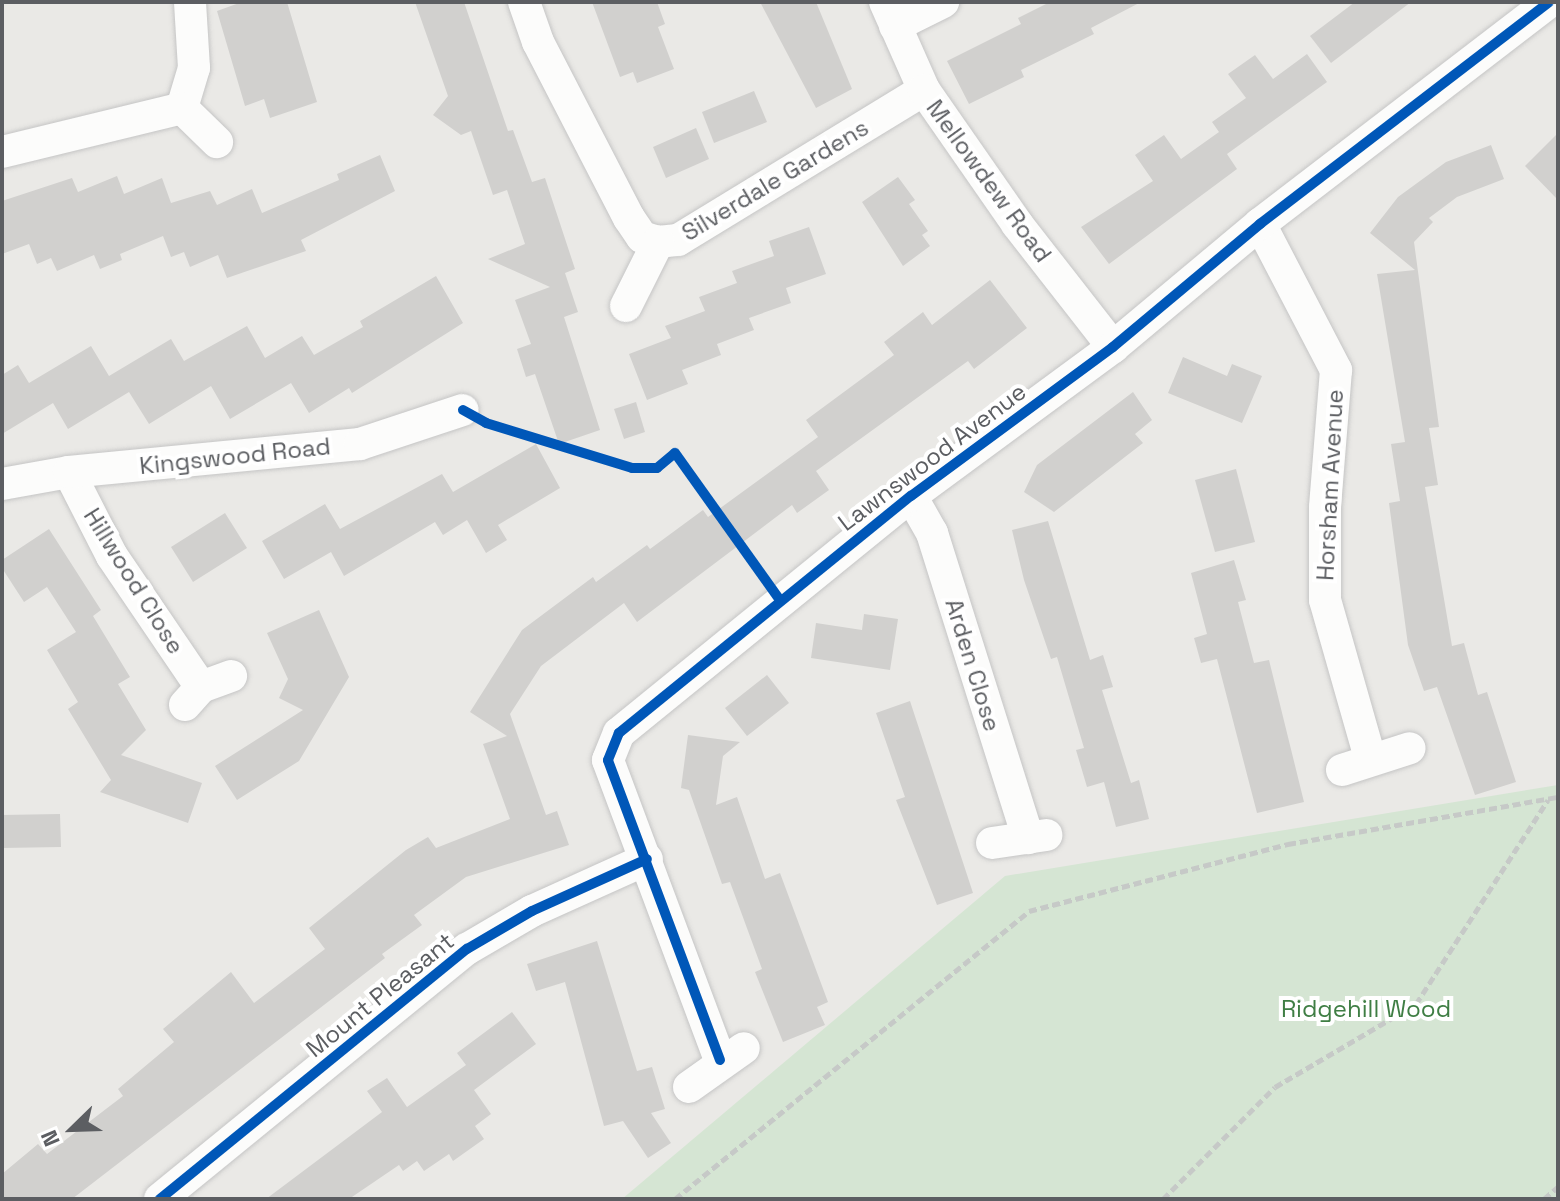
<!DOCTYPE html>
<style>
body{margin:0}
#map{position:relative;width:1560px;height:1201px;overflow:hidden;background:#eae9e6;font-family:"Space Grotesk",sans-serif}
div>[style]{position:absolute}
.green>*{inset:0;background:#d5e5d3}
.building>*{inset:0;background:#d1d0ce}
.path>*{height:5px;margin-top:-2.5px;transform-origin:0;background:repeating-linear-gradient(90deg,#c6c9c7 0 8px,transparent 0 12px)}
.roads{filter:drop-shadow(0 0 2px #c5c5c5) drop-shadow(0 0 2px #c5c5c5)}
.minor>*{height:32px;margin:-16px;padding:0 16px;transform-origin:16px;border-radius:16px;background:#fcfcfb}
.cycleway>*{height:10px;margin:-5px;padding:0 5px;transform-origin:5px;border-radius:5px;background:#0057b8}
span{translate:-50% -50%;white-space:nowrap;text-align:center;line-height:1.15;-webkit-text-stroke:8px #fff;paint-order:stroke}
.street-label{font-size:24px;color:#5c5e62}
.park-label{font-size:24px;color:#3f7e44}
.frame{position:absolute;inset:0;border:4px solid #5c5e62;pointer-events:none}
.north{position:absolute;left:32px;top:1089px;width:80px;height:80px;-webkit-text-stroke:6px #fff;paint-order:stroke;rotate:247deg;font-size:22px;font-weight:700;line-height:32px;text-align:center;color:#5c5e62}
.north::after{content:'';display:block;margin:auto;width:28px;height:36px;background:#5c5e62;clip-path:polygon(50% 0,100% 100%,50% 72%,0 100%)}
</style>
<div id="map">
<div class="green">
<div style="clip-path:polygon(1558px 785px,1558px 1199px,622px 1199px,1005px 876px)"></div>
</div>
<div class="building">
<div style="clip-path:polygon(242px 2px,287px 2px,317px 102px,270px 118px,264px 99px,245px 106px,217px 11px)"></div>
<div style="clip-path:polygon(415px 2px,464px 2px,508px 131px,513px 130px,532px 182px,545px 178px,575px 269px,565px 273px,578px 312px,564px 317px,600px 430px,559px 444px,535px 374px,526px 377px,517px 349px,531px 344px,515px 300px,550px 287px,488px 259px,525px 244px,507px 190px,493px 195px,471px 131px,461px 135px,433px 115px,448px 96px)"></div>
<div style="clip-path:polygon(592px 2px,657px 2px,665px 24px,658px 27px,674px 69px,637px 83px,633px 72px,620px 77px)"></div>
<div style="clip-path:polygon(760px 2px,816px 2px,852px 89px,816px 108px)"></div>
<div style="clip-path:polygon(1050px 2px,1141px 2px,1091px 28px,1094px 34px,1021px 70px,1024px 77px,969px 104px,947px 61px,1021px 24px,1018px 18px)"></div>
<div style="clip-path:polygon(1355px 2px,1411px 2px,1331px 63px,1310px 36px)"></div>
<div style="clip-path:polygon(1307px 54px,1327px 82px,1227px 154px,1237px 169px,1109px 264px,1081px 227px,1153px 181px,1135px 155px,1164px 135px,1181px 159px,1219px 132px,1212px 122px,1246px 98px,1228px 74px,1255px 55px,1273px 79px)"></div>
<div style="clip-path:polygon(754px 91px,767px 122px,714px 143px,702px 112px)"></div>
<div style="clip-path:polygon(696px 128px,709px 159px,666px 178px,653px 147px)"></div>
<div style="clip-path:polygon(1558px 133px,1558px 200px,1525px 166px)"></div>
<div style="clip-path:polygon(1491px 145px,1504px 179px,1457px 197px,1429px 218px,1433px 222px,1414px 242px,1439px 427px,1429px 428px,1438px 485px,1425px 487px,1452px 646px,1464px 643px,1478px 695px,1487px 692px,1516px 782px,1475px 795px,1437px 687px,1424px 691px,1408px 645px,1389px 503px,1400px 501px,1391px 444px,1405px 442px,1377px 274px,1415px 270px,1370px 233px,1398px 197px,1446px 162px)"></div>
<div style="clip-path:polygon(380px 155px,395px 191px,301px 240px,306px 251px,227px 278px,218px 255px,190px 267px,184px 252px,171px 257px,163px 236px,120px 254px,122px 260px,100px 269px,94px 255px,57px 271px,51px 258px,37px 264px,29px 244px,2px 254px,2px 201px,72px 178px,78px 192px,117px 176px,124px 194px,162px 178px,171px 203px,210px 191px,217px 205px,252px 189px,262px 213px,339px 180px,337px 174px)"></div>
<div style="clip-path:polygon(898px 177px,915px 200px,909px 204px,928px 231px,922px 235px,930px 246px,903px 266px,862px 202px)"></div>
<div style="clip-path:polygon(809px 227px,826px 274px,786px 288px,791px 303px,749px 318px,754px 330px,717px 344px,721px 355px,682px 370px,688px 384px,647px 400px,629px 354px,671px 338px,665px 326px,705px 311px,699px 297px,737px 283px,732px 271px,774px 256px,769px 241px)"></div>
<div style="clip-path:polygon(436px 276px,463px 323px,352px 393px,349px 388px,309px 413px,291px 383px,230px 419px,211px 386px,149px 424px,129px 392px,68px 429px,53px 403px,2px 434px,2px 375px,18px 365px,29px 383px,91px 346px,109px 376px,171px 339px,184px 361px,247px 326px,265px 358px,302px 336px,314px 355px,363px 327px,360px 321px)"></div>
<div style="clip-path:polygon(990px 280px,1027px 328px,974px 369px,968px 361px,816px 471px,829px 490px,797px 513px,792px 505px,637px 622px,624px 603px,541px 666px,510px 714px,546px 815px,557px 811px,569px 845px,466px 877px,414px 915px,422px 925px,382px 954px,385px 958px,72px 1199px,2px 1199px,2px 1174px,38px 1144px,47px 1154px,123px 1096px,118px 1089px,174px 1042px,163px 1029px,231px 972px,254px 1003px,325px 949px,309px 928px,406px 850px,428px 837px,436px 848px,510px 819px,483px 744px,507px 736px,470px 712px,522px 630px,593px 577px,596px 582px,647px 545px,650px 549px,703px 510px,708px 517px,818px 437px,806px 420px,894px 355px,884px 342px,923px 312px,932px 325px)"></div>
<div style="clip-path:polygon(1183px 357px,1227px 376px,1232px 364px,1262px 376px,1242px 423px,1168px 393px)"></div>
<div style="clip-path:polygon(1133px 392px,1152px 420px,1135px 434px,1143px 443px,1054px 512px,1024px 492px,1037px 465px)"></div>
<div style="clip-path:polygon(636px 402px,645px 432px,624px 439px,614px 409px)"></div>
<div style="clip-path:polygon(536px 444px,560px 488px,498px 525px,507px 540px,486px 553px,467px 520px,443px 535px,435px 522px,344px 576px,331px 552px,284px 579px,262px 541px,325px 504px,340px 529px,442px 474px,453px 492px)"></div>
<div style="clip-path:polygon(1236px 469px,1255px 542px,1215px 552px,1195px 480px)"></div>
<div style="clip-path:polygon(225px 513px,247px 548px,193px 582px,171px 547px)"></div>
<div style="clip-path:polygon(1048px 521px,1090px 660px,1103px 655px,1113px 687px,1102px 690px,1131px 783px,1139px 780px,1149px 819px,1116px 827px,1104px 782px,1087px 787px,1076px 750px,1084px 748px,1057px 657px,1051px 659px,1024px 580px,1012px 530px)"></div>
<div style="clip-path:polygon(49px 529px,101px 610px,93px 616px,130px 677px,118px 684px,146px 730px,121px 755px,202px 783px,188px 823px,100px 792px,111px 780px,68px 709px,78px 702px,47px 650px,76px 632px,47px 587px,24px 602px,2px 568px,2px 560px)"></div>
<div style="clip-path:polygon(1234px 560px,1246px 600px,1238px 602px,1254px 663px,1269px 660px,1304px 802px,1257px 813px,1217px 659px,1201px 663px,1194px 638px,1207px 634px,1191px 573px)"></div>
<div style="clip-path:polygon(319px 610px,349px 677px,299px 761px,237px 800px,215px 766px,303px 710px,279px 698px,288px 679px,267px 633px)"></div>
<div style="clip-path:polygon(864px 614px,898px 619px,890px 670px,811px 658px,816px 623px,862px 630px)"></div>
<div style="clip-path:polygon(767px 675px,789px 703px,747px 736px,725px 708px)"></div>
<div style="clip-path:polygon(910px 701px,973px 893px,937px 905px,896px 800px,905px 797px,876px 713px)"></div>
<div style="clip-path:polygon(688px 735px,740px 742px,723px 756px,716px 805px,737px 797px,765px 879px,780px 873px,828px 1002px,817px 1007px,825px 1025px,783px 1042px,755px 972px,762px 969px,730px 882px,722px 884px,689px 790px,681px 788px)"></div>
<div style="clip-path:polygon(60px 814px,61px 847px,2px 848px,2px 815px)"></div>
<div style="clip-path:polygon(597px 941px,637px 1071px,652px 1067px,665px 1109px,651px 1113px,671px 1143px,648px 1158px,623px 1121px,604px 1126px,565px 982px,536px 991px,527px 964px)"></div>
<div style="clip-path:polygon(512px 1012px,536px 1044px,474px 1090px,491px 1114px,475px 1126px,484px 1139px,453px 1161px,449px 1154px,424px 1171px,417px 1161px,403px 1171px,399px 1165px,349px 1199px,266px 1199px,382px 1112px,367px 1091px,387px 1078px,407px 1107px,466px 1065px,457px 1053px)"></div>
</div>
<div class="path">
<div style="left:675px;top:1199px;width:456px;rotate:-39.1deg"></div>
<div style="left:1029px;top:911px;width:268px;rotate:-14.5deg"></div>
<div style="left:1288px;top:844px;width:274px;rotate:-9.9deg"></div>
<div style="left:1163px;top:1199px;width:158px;rotate:-45deg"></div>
<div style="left:1275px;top:1087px;width:164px;rotate:-30.5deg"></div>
<div style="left:1416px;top:1004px;width:243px;rotate:-57.1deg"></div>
<div style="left:1544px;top:1199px;width:18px;rotate:-41deg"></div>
</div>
<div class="roads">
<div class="minor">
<div style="left:524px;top:2px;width:42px;rotate:70.7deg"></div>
<div style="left:538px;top:42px;width:198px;rotate:62.7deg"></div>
<div style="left:629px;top:218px;width:23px;rotate:56deg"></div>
<div style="left:642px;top:237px;width:17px;rotate:17deg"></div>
<div style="left:658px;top:242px;width:20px;rotate:-6deg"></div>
<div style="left:678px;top:240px;width:288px;rotate:-31.4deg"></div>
<div style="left:885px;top:2px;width:96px;rotate:66.1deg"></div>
<div style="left:924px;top:90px;width:163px;rotate:55.2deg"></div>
<div style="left:1017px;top:224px;width:156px;rotate:52deg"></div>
<div style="left:895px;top:26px;width:54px;rotate:-26.6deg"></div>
<div style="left:182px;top:108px;width:42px;rotate:-73.3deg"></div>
<div style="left:194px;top:68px;width:66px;rotate:-93.5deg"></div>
<div style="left:2px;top:152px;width:185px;rotate:-13.7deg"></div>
<div style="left:182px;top:108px;width:49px;rotate:44.2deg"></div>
<div style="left:1260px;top:224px;width:165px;rotate:62.5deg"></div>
<div style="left:1336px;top:370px;width:138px;rotate:94.6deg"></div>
<div style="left:1325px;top:508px;width:92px;rotate:90deg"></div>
<div style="left:1325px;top:600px;width:164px;rotate:74.1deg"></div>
<div style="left:626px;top:306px;width:72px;rotate:-63.4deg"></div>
<div style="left:69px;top:472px;width:94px;rotate:62.9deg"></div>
<div style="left:112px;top:556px;width:158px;rotate:55.8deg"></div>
<div style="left:2px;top:484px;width:68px;rotate:-10.2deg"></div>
<div style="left:69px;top:472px;width:292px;rotate:-5.5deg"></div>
<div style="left:360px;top:444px;width:108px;rotate:-18.3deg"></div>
<div style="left:911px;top:496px;width:43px;rotate:60.4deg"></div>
<div style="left:932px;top:533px;width:320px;rotate:72.5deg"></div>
<div style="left:185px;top:705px;width:24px;rotate:-48deg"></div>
<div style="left:201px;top:687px;width:32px;rotate:-20deg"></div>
<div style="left:1342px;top:770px;width:71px;rotate:-17.9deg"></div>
<div style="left:992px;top:843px;width:55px;rotate:-8.4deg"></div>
<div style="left:720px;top:1060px;width:320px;rotate:-110.5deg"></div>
<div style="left:608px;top:760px;width:29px;rotate:-68deg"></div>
<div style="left:619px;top:733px;width:376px;rotate:-39.1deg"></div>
<div style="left:911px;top:496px;width:251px;rotate:-36.4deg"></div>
<div style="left:1113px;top:347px;width:192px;rotate:-39.9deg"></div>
<div style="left:1260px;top:224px;width:364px;rotate:-37.5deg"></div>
<div style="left:689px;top:1087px;width:67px;rotate:-35.3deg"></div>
<div style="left:160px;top:1199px;width:396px;rotate:-39.2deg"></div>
<div style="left:467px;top:949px;width:75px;rotate:-30.3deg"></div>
<div style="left:532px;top:911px;width:126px;rotate:-24.3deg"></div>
</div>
</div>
<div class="cycleway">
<div style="left:463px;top:410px;width:26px;rotate:29deg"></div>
<div style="left:486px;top:423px;width:153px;rotate:17.1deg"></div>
<div style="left:632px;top:468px;width:25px"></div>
<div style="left:657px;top:468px;width:23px;rotate:-40deg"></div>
<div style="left:675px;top:453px;width:181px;rotate:54.5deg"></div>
<div style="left:720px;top:1060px;width:320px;rotate:-110.5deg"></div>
<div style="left:608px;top:760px;width:29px;rotate:-68deg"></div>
<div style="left:619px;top:733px;width:376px;rotate:-39.1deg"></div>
<div style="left:911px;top:496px;width:251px;rotate:-36.4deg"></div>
<div style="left:1113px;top:347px;width:192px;rotate:-39.9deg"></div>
<div style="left:1260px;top:224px;width:364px;rotate:-37.5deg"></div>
<div style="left:160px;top:1199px;width:396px;rotate:-39.2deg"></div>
<div style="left:467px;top:949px;width:75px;rotate:-30.3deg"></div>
<div style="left:532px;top:911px;width:126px;rotate:-24.3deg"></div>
</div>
<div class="street-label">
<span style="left:775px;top:180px;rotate:-31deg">Silverdale Gardens</span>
<span style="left:989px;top:181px;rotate:54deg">Mellowdew Road</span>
<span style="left:235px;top:456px;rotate:-6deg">Kingswood Road</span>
<span style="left:932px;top:457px;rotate:-37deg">Lawnswood Avenue</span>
<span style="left:1330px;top:485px;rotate:-87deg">Horsham Avenue</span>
<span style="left:134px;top:581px;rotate:58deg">Hillwood Close</span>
<span style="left:973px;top:665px;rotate:73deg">Arden Close</span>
<span style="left:380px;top:995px;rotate:-39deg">Mount Pleasant</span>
</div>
<div class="park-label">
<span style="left:1366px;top:1009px">Ridgehill Wood</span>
</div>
<div class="frame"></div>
<div class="north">N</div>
</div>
